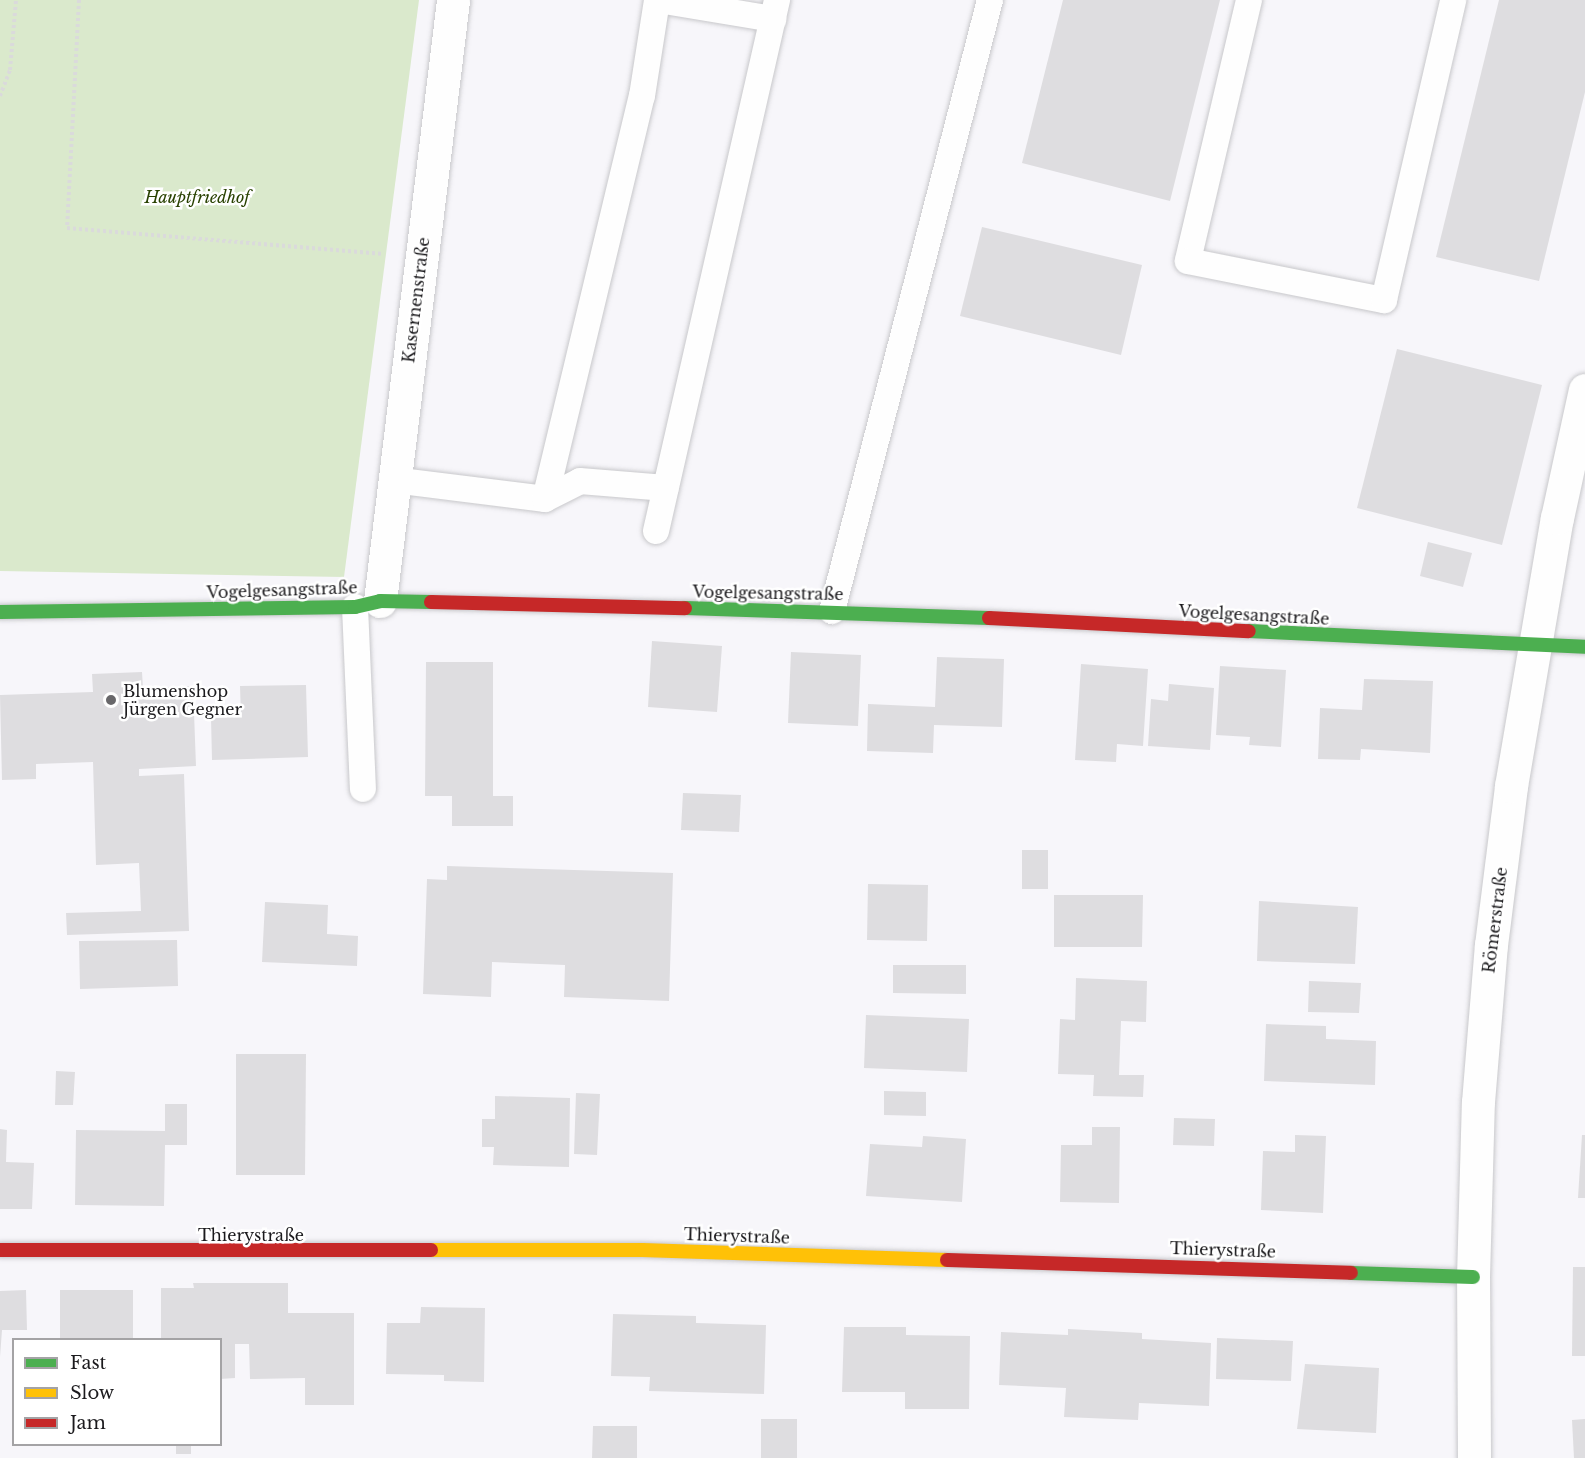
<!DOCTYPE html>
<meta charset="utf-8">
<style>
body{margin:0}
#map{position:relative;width:1585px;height:1458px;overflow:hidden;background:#f7f6fa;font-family:"Libre Baskerville",serif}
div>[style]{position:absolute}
.green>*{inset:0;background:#dae9cc}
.building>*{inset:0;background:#dedde0}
.path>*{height:4px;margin-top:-2px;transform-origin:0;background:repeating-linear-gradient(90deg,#dadadb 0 3px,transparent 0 6px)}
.roads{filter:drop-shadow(0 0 2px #c8c8cb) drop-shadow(0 0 2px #c8c8cb)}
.lane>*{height:26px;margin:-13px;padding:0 13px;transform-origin:13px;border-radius:13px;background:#fefefe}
.street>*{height:33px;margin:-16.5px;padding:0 16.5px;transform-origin:16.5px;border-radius:16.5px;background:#fefefe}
.fast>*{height:14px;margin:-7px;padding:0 7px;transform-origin:7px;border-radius:7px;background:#4caf50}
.slow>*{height:14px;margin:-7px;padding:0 7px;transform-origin:7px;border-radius:7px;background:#ffc107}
.jam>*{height:14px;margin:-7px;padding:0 7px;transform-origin:7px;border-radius:7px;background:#c62828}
.dots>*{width:16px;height:16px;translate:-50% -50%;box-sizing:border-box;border:3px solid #fff;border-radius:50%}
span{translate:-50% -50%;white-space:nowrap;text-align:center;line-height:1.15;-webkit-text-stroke:5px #fff;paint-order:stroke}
.park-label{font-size:16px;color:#284100;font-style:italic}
.street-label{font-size:16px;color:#1b1a1d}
.poi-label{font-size:16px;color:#1b1a1d}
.left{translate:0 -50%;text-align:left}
.legend{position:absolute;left:12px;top:1338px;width:210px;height:108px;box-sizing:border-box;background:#fff;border:2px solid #a4a3a5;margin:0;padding:8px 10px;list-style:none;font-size:18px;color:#1b1a1d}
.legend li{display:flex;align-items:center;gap:12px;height:30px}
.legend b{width:30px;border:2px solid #a4a3a5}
</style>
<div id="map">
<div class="green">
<div style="clip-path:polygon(0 0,419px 0,344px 577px,0 571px)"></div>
</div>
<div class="building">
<div style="clip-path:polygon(1063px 0,1220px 0,1170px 201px,1022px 163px)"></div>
<div style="clip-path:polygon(1499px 0,1585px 0,1585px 92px,1539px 281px,1436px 257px)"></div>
<div style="clip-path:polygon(982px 227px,1142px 265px,1121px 355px,960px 316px)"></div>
<div style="clip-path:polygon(1397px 349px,1542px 385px,1502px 545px,1357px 508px)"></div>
<div style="clip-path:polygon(1428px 542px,1472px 553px,1463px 587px,1420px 576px)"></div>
<div style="clip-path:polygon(652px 641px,722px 646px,717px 712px,648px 707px)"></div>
<div style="clip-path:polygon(791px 652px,861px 655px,858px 726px,788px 723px)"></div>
<div style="clip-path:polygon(937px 657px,1004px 659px,1002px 727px,934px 725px,933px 753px,867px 751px,868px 704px,935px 707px)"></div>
<div style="clip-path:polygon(426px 662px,493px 662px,493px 796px,513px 796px,513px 826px,452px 826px,452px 796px,425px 796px)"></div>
<div style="clip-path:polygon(1081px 664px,1148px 669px,1143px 746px,1117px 744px,1116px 762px,1075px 760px)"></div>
<div style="clip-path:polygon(1220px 666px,1286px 670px,1281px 747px,1249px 745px,1250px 737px,1216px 735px)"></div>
<div style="clip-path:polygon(142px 672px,143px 688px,193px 686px,196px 766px,139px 769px,139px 776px,184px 774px,189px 931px,67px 935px,66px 913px,141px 911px,139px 863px,96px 865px,93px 762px,36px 764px,36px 779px,2px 780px,0 695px,93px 692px,92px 674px)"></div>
<div style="clip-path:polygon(1364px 679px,1433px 681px,1430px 753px,1361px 749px,1360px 760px,1318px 759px,1320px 708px,1362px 710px)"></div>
<div style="clip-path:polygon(1169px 684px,1214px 688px,1210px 750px,1148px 746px,1151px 699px,1168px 701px)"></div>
<div style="clip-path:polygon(306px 685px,308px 757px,212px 760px,211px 718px,241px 717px,240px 686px)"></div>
<div style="clip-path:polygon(683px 793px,741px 795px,739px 832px,681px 830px)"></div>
<div style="clip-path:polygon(1022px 850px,1048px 850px,1048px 889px,1022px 889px)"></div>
<div style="clip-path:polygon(447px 866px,673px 873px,669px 1001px,564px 997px,565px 965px,492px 962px,491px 997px,423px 994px,427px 879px,447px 880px)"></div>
<div style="clip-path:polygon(868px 884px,928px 885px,927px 941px,867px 940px)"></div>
<div style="clip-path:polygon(1054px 895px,1143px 895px,1142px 947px,1054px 947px)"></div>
<div style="clip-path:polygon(1259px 901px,1358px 907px,1355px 964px,1257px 961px)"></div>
<div style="clip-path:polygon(265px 902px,328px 905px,327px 934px,358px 936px,357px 966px,262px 962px)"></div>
<div style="clip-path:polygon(177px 940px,178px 986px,80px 989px,79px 941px)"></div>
<div style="clip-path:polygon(893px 965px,966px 965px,966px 994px,893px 993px)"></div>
<div style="clip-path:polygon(1076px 978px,1147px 981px,1146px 1022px,1121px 1021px,1119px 1075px,1144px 1075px,1143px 1097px,1093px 1096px,1094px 1075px,1058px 1074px,1060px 1019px,1075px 1020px)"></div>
<div style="clip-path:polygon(1309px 981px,1361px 983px,1359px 1013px,1308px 1012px)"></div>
<div style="clip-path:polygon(866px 1015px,969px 1019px,967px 1072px,864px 1068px)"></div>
<div style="clip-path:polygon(1266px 1024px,1326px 1026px,1326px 1039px,1376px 1041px,1375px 1085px,1264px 1081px)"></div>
<div style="clip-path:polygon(236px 1054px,306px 1054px,305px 1175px,236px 1175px)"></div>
<div style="clip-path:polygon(56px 1071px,75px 1072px,73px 1105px,55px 1105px)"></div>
<div style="clip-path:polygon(884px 1091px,926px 1092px,926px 1116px,884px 1115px)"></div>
<div style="clip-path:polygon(576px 1093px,600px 1094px,597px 1155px,574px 1154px)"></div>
<div style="clip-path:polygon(495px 1096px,570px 1098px,569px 1167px,493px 1165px,494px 1147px,482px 1147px,482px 1119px,495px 1119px)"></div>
<div style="clip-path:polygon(165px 1104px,187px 1104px,187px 1145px,165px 1145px,164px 1206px,75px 1205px,76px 1130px,165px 1131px)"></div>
<div style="clip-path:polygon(1174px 1118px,1215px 1119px,1214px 1146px,1173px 1145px)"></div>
<div style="clip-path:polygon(1092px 1127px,1120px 1127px,1119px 1203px,1060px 1202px,1061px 1145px,1092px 1145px)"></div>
<div style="clip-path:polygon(0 1129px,7px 1130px,6px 1162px,34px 1163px,32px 1209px,0 1209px)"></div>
<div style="clip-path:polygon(1295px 1135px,1326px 1136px,1323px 1213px,1261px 1210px,1263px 1151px,1295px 1152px)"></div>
<div style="clip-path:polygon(1582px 1135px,1585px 1135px,1585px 1198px,1578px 1198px)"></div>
<div style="clip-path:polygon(923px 1136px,966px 1139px,962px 1202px,866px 1196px,870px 1144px,922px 1147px)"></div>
<div style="clip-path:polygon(1573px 1267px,1585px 1267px,1585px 1356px,1572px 1356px)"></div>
<div style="clip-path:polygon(193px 1283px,288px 1283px,288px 1313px,354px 1313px,354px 1405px,305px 1405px,305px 1378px,250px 1379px,249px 1344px,235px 1344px,235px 1378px,220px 1379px,220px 1340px,161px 1340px,161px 1288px,194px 1288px)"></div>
<div style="clip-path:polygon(26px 1290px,27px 1330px,2px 1330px,0 1357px,0 1291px)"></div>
<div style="clip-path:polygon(60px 1290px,133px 1290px,133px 1340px,60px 1340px)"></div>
<div style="clip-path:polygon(421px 1307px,485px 1308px,484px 1382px,444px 1381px,444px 1375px,386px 1374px,387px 1323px,420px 1323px)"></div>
<div style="clip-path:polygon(613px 1314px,696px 1316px,696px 1323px,766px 1325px,764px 1394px,649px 1391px,650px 1377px,611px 1376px)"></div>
<div style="clip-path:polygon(844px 1327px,906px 1327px,906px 1335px,970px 1336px,969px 1409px,905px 1409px,905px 1392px,842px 1392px)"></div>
<div style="clip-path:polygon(1068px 1329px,1142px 1333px,1142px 1339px,1211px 1343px,1209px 1406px,1139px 1403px,1138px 1420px,1064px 1417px,1066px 1388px,999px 1385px,1001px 1332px,1068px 1335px)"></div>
<div style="clip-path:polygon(1217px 1338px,1293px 1341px,1291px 1381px,1216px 1379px)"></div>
<div style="clip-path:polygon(1305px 1364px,1379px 1368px,1376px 1433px,1297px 1429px)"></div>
<div style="clip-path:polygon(761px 1419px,797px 1419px,797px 1458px,761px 1458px)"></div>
<div style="clip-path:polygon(1585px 1419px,1585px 1458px,1574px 1458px,1572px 1420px)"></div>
<div style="clip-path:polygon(593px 1426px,637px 1426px,637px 1458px,592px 1458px)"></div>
<div style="clip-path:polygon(176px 1444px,191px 1444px,191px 1454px,176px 1454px)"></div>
</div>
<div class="path">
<div style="left:79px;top:0;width:228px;rotate:93deg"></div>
<div style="left:67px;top:228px;width:315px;rotate:4.7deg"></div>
<div style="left:0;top:96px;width:28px;rotate:-69deg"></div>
<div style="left:10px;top:70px;width:70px;rotate:-85.1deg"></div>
</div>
<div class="roads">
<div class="lane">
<div style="left:659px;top:0;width:116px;rotate:9.5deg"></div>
<div style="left:1249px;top:0;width:268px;rotate:103.2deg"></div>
<div style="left:1188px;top:261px;width:200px;rotate:11.3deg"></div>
<div style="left:1384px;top:300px;width:308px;rotate:-77deg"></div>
<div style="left:393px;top:480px;width:153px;rotate:7.1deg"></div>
<div style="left:545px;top:499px;width:415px;rotate:-76.5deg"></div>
<div style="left:642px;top:96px;width:97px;rotate:-81.1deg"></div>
<div style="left:545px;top:499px;width:39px;rotate:-27deg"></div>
<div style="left:580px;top:481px;width:86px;rotate:4.7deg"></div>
<div style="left:656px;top:531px;width:545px;rotate:-77.16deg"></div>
<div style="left:355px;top:607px;width:182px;rotate:87.5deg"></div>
<div style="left:832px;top:611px;width:631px;rotate:-75.5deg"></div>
</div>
<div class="street">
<div style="left:380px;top:601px;width:605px;rotate:-83.07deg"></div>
<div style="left:1474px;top:1458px;width:181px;rotate:-90.3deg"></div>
<div style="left:1473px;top:1277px;width:175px;rotate:-88.4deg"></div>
<div style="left:1478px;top:1102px;width:158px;rotate:-85.3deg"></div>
<div style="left:1491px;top:945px;width:160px;rotate:-82.8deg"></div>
<div style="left:1511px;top:786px;width:272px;rotate:-80.3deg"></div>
<div style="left:1557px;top:518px;width:131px;rotate:-77.7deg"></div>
</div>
<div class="fast">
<div style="left:685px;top:608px;width:304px;rotate:1.9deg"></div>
<div style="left:0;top:612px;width:355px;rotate:-0.8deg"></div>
<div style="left:355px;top:607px;width:26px;rotate:-13deg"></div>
<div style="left:380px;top:601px;width:51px;rotate:1.1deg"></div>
<div style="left:1249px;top:631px;width:336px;rotate:2.7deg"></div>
<div style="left:1351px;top:1273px;width:122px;rotate:1.9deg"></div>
</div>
<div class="slow">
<div style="left:431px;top:1250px;width:211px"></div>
<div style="left:642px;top:1250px;width:305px;rotate:1.9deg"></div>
</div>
<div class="jam">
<div style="left:431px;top:602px;width:254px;rotate:1.4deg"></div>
<div style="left:989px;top:618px;width:260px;rotate:2.9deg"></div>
<div style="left:0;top:1250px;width:431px"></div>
<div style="left:947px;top:1260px;width:404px;rotate:1.8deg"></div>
</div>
</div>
<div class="dots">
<div style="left:111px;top:700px;background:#68676a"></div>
</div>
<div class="park-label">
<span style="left:197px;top:197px">Hauptfriedhof</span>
</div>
<div class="street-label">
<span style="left:416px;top:300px;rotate:-83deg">Kasernenstraße</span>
<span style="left:282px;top:590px;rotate:-2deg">Vogelgesangstraße</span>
<span style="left:768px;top:593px;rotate:1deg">Vogelgesangstraße</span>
<span style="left:1254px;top:615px;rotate:3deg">Vogelgesangstraße</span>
<span style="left:1495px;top:920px;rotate:-83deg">Römerstraße</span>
<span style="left:251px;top:1235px">Thierystraße</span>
<span style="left:737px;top:1236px;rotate:2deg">Thierystraße</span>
<span style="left:1223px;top:1250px;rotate:2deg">Thierystraße</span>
</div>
<div class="poi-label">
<span class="left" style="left:123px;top:700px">Blumenshop<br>Jürgen Gegner</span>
</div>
<ul class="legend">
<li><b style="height:8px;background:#4caf50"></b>Fast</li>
<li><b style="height:8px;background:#ffc107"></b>Slow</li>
<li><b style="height:8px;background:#c62828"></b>Jam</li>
</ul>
</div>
